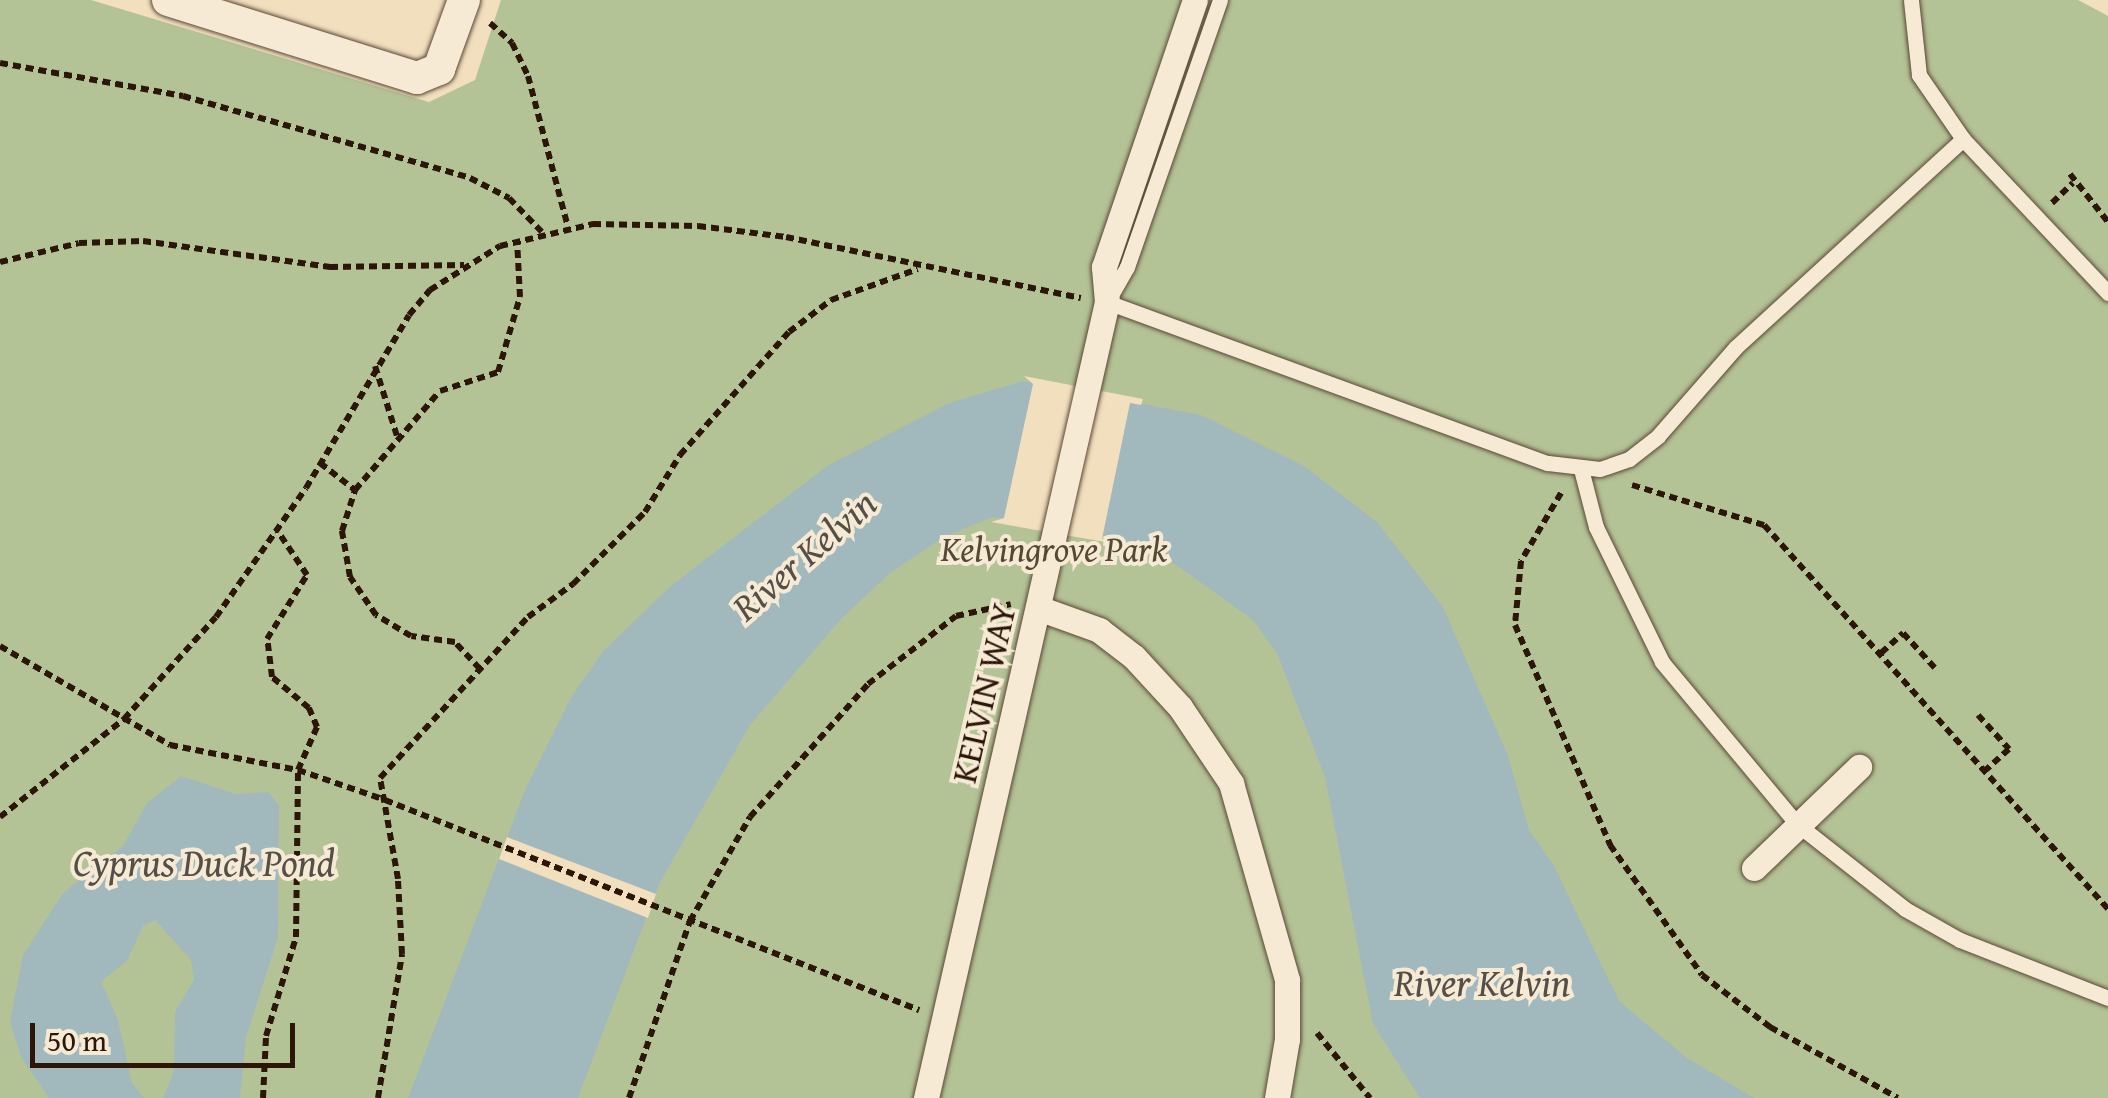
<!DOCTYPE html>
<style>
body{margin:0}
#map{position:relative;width:2108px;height:1098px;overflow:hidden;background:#f1dfbe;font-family:"Gentium Book Plus",serif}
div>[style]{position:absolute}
.green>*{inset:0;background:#b3c396}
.water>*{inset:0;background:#a1b9bd}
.pier>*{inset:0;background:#f1dfbe}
.path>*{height:6px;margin-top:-3px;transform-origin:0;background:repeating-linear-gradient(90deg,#2b1608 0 8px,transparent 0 13px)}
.roads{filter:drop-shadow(0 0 2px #5c4836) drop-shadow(0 0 2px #5c4836)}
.service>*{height:15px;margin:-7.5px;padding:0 7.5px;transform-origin:7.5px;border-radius:7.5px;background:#f6ead5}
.pedestrian>*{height:25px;margin:-12.5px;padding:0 12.5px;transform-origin:12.5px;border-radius:12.5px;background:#f6ead5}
.minor>*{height:32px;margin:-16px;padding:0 16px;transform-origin:16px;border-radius:16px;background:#f6ead5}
span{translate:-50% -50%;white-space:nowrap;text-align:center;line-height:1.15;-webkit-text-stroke:8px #f6ead5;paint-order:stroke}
.park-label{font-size:35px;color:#544a33;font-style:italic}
.street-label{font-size:35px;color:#2b1608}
.water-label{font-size:38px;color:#544f47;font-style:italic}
.scale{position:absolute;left:30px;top:1023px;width:265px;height:45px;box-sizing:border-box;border:5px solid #2b1608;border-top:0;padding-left:12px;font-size:30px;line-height:35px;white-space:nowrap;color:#2b1608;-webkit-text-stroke:8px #f6ead5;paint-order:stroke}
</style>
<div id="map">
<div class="green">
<div style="clip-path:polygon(0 0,91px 0,429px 102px,475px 80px,501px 0,2078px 0,2097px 10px,2108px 16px,2108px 1098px,0 1098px)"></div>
</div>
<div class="water">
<div style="clip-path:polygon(1023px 381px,1201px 415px,1304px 466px,1377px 522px,1443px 607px,1508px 756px,1529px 830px,1553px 864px,1619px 1001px,1687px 1058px,1754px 1098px,1420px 1098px,1373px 1024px,1325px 777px,1277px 653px,1253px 620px,1147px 544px,992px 517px,944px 537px,891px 572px,841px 619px,750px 725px,659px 884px,578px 1098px,408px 1098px,525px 790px,570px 699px,603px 651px,672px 585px,827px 466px,949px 403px)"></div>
<div style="clip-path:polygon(181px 776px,235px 794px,268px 792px,279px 805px,278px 937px,246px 1037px,240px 1098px,163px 1098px,174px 1071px,175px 1012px,194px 980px,191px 960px,155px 920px,143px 926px,127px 961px,101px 981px,118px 1020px,132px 1083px,144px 1098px,49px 1098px,21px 1057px,10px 1021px,23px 955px,63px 893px,123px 846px,147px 803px)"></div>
</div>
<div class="pier">
<div style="clip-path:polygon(1024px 376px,1143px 399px,1141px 405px,1130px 403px,1102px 539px,1111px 543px,991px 522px,1004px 518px,1033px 384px)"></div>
<div style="clip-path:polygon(507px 837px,656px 894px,648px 918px,499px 859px)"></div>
</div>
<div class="path">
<div style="left:490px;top:23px;width:30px;rotate:42deg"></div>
<div style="left:512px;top:43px;width:37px;rotate:64deg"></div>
<div style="left:528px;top:76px;width:156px;rotate:75.2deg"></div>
<div style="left:0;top:63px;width:186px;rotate:10.2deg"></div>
<div style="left:183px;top:96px;width:298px;rotate:15.9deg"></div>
<div style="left:470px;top:178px;width:44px;rotate:27.1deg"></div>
<div style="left:509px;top:198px;width:47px;rotate:45.9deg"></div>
<div style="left:2070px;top:174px;width:61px;rotate:51.6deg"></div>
<div style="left:2052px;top:203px;width:29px;rotate:-44deg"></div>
<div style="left:0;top:262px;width:81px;rotate:-13.5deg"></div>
<div style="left:79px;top:243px;width:64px;rotate:-1.8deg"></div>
<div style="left:143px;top:241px;width:189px;rotate:7.9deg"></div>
<div style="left:330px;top:267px;width:134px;rotate:-0.9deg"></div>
<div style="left:375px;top:366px;width:73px;rotate:72.6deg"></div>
<div style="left:320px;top:463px;width:44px;rotate:37.6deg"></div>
<div style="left:1632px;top:485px;width:138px;rotate:16.9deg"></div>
<div style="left:1764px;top:525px;width:516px;rotate:48.14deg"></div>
<div style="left:1561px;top:493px;width:79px;rotate:120.5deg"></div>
<div style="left:1521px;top:561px;width:64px;rotate:95.4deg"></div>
<div style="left:1515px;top:625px;width:240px;rotate:66.6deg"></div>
<div style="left:1610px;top:845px;width:159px;rotate:54.7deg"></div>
<div style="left:1702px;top:975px;width:86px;rotate:37.4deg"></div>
<div style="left:1770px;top:1027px;width:146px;rotate:29deg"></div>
<div style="left:0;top:646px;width:197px;rotate:30.2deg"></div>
<div style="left:170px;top:745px;width:130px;rotate:11.1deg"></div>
<div style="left:298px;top:770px;width:92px;rotate:19deg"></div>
<div style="left:385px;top:800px;width:574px;rotate:21.47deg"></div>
<div style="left:1881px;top:653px;width:30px;rotate:-42deg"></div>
<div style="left:1903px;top:633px;width:47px;rotate:47.6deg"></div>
<div style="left:480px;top:669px;width:37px;rotate:-133deg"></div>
<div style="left:455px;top:642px;width:44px;rotate:-172.2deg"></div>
<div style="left:411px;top:636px;width:41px;rotate:-149deg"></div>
<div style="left:376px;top:615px;width:46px;rotate:-124.4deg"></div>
<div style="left:350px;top:577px;width:47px;rotate:-99.9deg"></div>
<div style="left:342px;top:531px;width:43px;rotate:-72.4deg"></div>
<div style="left:355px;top:490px;width:130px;rotate:-49.4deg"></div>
<div style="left:440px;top:391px;width:61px;rotate:-18.1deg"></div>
<div style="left:498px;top:372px;width:78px;rotate:-73.7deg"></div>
<div style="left:520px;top:297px;width:57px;rotate:-93deg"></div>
<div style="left:1978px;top:715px;width:46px;rotate:47.6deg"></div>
<div style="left:2009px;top:749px;width:31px;rotate:138deg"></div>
<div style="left:0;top:817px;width:158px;rotate:-38.3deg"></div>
<div style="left:124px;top:719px;width:137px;rotate:-48deg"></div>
<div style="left:216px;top:617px;width:157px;rotate:-55.1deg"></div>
<div style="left:306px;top:488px;width:201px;rotate:-59.2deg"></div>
<div style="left:409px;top:315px;width:33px;rotate:-50deg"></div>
<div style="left:430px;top:290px;width:83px;rotate:-32.2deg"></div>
<div style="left:500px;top:246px;width:96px;rotate:-13.3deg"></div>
<div style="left:593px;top:224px;width:105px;rotate:1.1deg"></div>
<div style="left:698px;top:226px;width:89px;rotate:7.1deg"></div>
<div style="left:786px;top:237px;width:301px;rotate:11.7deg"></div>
<div style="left:1317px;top:1033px;width:84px;rotate:50.8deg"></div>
<div style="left:263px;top:1098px;width:62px;rotate:-87.2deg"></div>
<div style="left:266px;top:1036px;width:103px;rotate:-73.1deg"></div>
<div style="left:296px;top:937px;width:167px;rotate:-89.3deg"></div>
<div style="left:298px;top:770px;width:47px;rotate:-66.2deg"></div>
<div style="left:317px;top:727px;width:21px;rotate:-113deg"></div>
<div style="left:309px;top:708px;width:48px;rotate:-140deg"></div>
<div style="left:272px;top:677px;width:38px;rotate:-97deg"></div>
<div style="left:267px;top:639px;width:75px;rotate:-58deg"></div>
<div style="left:307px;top:575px;width:54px;rotate:-123.7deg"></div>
<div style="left:378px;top:1098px;width:146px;rotate:-80.5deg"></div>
<div style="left:402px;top:954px;width:75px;rotate:-93.1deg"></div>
<div style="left:398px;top:879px;width:103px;rotate:-100.1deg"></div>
<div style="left:380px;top:778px;width:219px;rotate:-47.4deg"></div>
<div style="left:528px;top:617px;width:56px;rotate:-36.3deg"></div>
<div style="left:573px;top:584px;width:102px;rotate:-45deg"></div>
<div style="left:645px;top:512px;width:67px;rotate:-58.4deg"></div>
<div style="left:680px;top:455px;width:164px;rotate:-48.5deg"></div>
<div style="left:789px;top:332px;width:53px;rotate:-37.3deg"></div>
<div style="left:831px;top:300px;width:92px;rotate:-19.6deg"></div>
<div style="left:629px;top:1098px;width:187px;rotate:-71deg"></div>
<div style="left:690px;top:921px;width:120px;rotate:-60deg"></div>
<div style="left:750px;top:817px;width:178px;rotate:-48.4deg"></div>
<div style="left:868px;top:684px;width:111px;rotate:-37.7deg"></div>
<div style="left:956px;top:616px;width:56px;rotate:-12.3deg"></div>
</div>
<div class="roads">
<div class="service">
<div style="left:1220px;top:0;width:283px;rotate:109.2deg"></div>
<div style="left:1127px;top:267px;width:40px;rotate:119.7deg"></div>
<div style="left:1107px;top:302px;width:469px;rotate:20.1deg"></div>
<div style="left:1548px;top:463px;width:52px;rotate:6.6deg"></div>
<div style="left:1600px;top:469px;width:31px;rotate:-19deg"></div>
<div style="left:1629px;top:459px;width:37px;rotate:-38deg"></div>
<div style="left:1658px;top:436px;width:118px;rotate:-48.8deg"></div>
<div style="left:1736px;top:347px;width:308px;rotate:-42.5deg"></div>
<div style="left:1963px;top:139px;width:78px;rotate:-124.5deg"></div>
<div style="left:1919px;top:75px;width:75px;rotate:-96.1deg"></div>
<div style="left:1963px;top:139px;width:212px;rotate:46.7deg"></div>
<div style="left:1581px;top:469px;width:60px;rotate:75.5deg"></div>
<div style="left:1596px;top:527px;width:150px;rotate:63.9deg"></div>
<div style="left:1662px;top:662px;width:211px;rotate:50.2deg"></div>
<div style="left:1797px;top:824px;width:137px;rotate:38.2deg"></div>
<div style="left:1905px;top:909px;width:63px;rotate:29.4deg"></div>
<div style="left:1960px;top:940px;width:159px;rotate:21.4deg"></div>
</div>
<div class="pedestrian">
<div style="left:1041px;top:609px;width:62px;rotate:19.9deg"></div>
<div style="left:1099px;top:630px;width:44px;rotate:37.6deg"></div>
<div style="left:1134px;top:657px;width:68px;rotate:47.4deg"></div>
<div style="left:1180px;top:707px;width:92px;rotate:56.1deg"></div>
<div style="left:1231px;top:783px;width:205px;rotate:74.1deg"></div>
<div style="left:1287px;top:980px;width:59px;rotate:90deg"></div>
<div style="left:1287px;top:1039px;width:60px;rotate:99.6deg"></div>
<div style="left:1754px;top:868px;width:146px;rotate:-43.9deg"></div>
<div style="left:926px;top:1098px;width:816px;rotate:-77.19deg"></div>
<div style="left:1107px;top:302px;width:35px;rotate:-95deg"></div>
<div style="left:1104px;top:267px;width:282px;rotate:-71.2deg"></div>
</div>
<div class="minor">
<div style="left:168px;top:0;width:261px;rotate:17.4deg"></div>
<div style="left:417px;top:78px;width:24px;rotate:-22deg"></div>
<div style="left:439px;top:69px;width:73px;rotate:-70.1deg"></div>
</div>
</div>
<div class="park-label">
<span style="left:1054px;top:549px">Kelvingrove Park</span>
</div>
<div class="street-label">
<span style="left:984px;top:693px;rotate:-77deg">KELVIN WAY</span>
</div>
<div class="water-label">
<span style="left:804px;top:555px;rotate:-41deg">River Kelvin</span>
<span style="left:204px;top:863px">Cyprus Duck Pond</span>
<span style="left:1482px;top:983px">River Kelvin</span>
</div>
<div class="scale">50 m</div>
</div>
